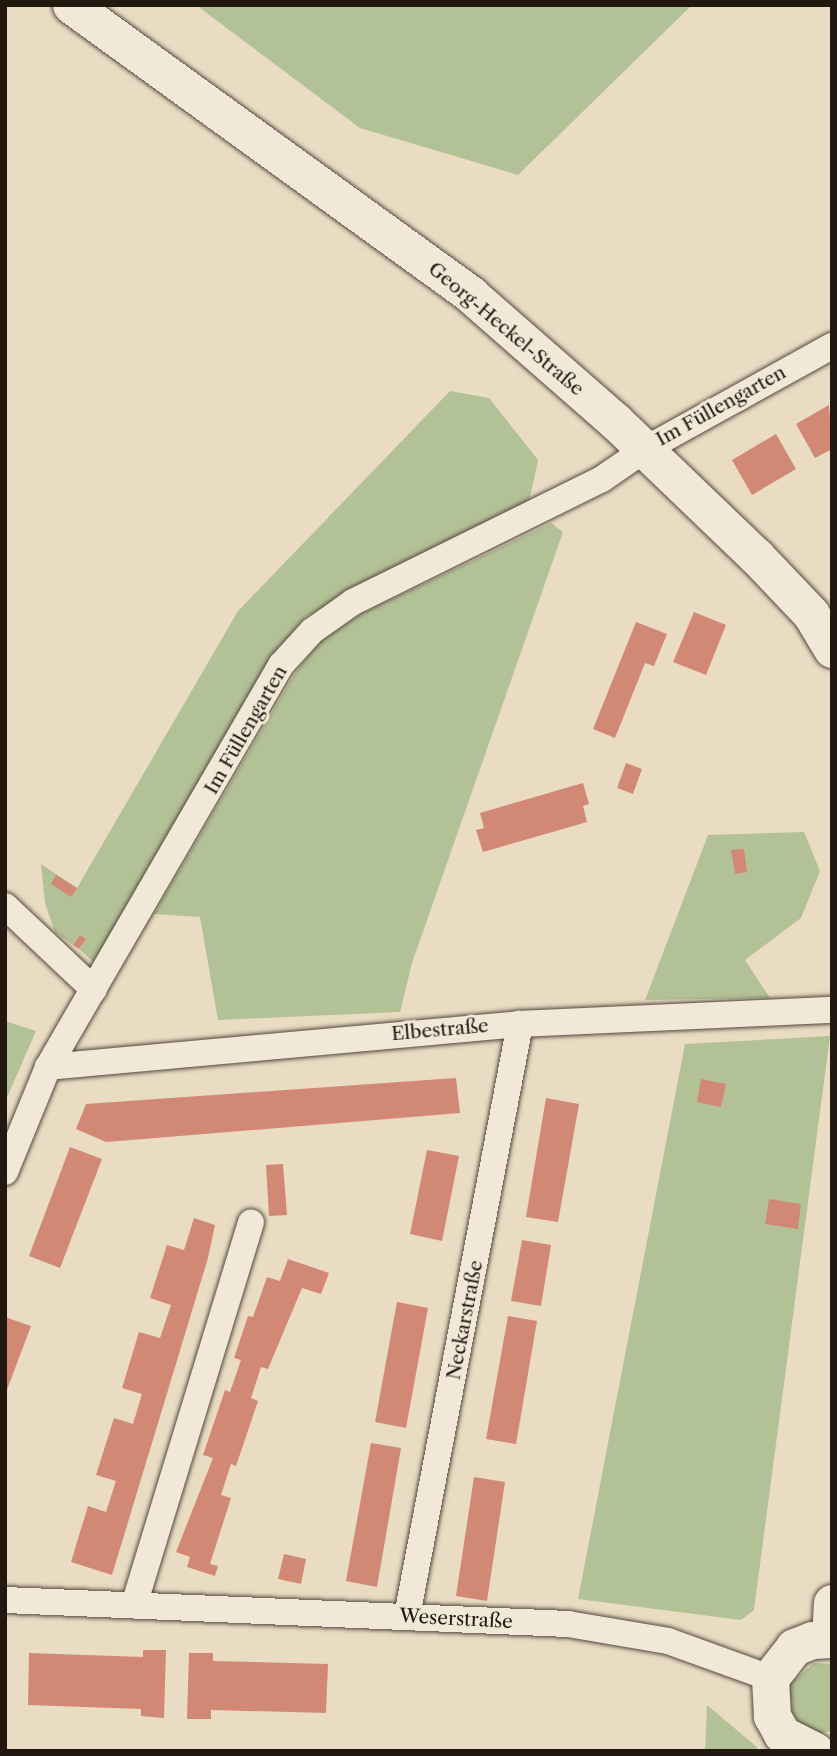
<!DOCTYPE html>
<meta charset="utf-8">
<style>
body{margin:0}
#map{position:relative;width:837px;height:1756px;overflow:hidden;background:#e9dcc3;font-family:"Libre Caslon Text",serif}
div>[style]{position:absolute}
.green>*{inset:0;background:#b3c196}
.building>*{inset:0;background:#d18975}
.roads{filter:drop-shadow(0 0 2px #54493d) drop-shadow(0 0 2px #54493d)}
.street>*{height:26px;margin:-13px;padding:0 13px;transform-origin:13px;border-radius:13px;background:#f1e8d8}
.secondary>*{height:37px;margin:-18.5px;padding:0 18.5px;transform-origin:18.5px;border-radius:18.5px;background:#f1e8d8}
span{translate:-50% -50%;white-space:nowrap;text-align:center;line-height:1.15;-webkit-text-stroke:6px #f1e8d8;paint-order:stroke}
.street-label{font-size:19px;color:#231810}
.frame{position:absolute;inset:0;border:7px solid #231810;pointer-events:none}
</style>
<div id="map">
<div class="green">
<div style="clip-path:polygon(196px 5px,692px 5px,518px 175px,360px 128px)"></div>
<div style="clip-path:polygon(450px 391px,489px 398px,538px 460px,529px 502px,305px 617px,273px 657px,97px 965px,79px 949px,86px 939px,80px 935px,73px 945px,55px 932px,45px 903px,41px 864px,77px 888px,238px 611px)"></div>
<div style="clip-path:polygon(551px 523px,563px 532px,412px 963px,400px 1012px,218px 1020px,200px 917px,154px 914px,297px 670px,321px 641px,361px 614px)"></div>
<div style="clip-path:polygon(804px 832px,820px 871px,801px 918px,745px 960px,770px 998px,645px 1000px,708px 835px)"></div>
<div style="clip-path:polygon(5px 1021px,36px 1031px,5px 1102px)"></div>
<div style="clip-path:polygon(830px 1036px,754px 1610px,741px 1620px,578px 1599px,685px 1044px)"></div>
<div style="clip-path:polygon(814px 1663px,832px 1664px,832px 1731px,820px 1733px,799px 1724px,788px 1705px,790px 1684px)"></div>
<div style="clip-path:polygon(707px 1705px,757px 1747px,757px 1751px,705px 1751px)"></div>
</div>
<div class="building">
<div style="clip-path:polygon(829px 405px,832px 449px,815px 458px,796px 424px)"></div>
<div style="clip-path:polygon(776px 434px,796px 469px,752px 495px,732px 460px)"></div>
<div style="clip-path:polygon(694px 612px,726px 625px,706px 675px,673px 662px)"></div>
<div style="clip-path:polygon(636px 622px,667px 634px,654px 666px,645px 663px,615px 738px,593px 729px)"></div>
<div style="clip-path:polygon(626px 763px,642px 769px,633px 794px,617px 788px)"></div>
<div style="clip-path:polygon(583px 783px,589px 804px,583px 806px,587px 822px,483px 852px,476px 830px,484px 828px,480px 813px)"></div>
<div style="clip-path:polygon(744px 849px,747px 872px,735px 874px,731px 850px)"></div>
<div style="clip-path:polygon(56px 875px,77px 888px,71px 897px,51px 884px)"></div>
<div style="clip-path:polygon(80px 935px,86px 939px,79px 949px,73px 945px)"></div>
<div style="clip-path:polygon(456px 1078px,460px 1113px,106px 1142px,76px 1129px,86px 1104px)"></div>
<div style="clip-path:polygon(701px 1079px,726px 1084px,721px 1107px,697px 1102px)"></div>
<div style="clip-path:polygon(546px 1098px,579px 1104px,558px 1222px,526px 1217px)"></div>
<div style="clip-path:polygon(70px 1147px,102px 1159px,60px 1268px,29px 1256px)"></div>
<div style="clip-path:polygon(427px 1150px,459px 1156px,442px 1241px,410px 1234px)"></div>
<div style="clip-path:polygon(283px 1164px,287px 1215px,269px 1216px,266px 1165px)"></div>
<div style="clip-path:polygon(769px 1199px,801px 1204px,798px 1229px,765px 1224px)"></div>
<div style="clip-path:polygon(194px 1218px,215px 1225px,208px 1258px,112px 1575px,71px 1562px,88px 1506px,106px 1512px,116px 1481px,96px 1475px,114px 1418px,133px 1424px,142px 1394px,122px 1388px,139px 1332px,160px 1338px,171px 1305px,150px 1298px,167px 1245px,184px 1250px)"></div>
<div style="clip-path:polygon(522px 1240px,551px 1245px,541px 1306px,511px 1301px)"></div>
<div style="clip-path:polygon(288px 1259px,329px 1273px,321px 1294px,302px 1288px,268px 1369px,261px 1367px,251px 1398px,258px 1401px,236px 1466px,231px 1464px,221px 1495px,231px 1498px,210px 1564px,218px 1566px,215px 1576px,187px 1567px,190px 1557px,176px 1552px,213px 1458px,203px 1455px,225px 1390px,230px 1392px,241px 1360px,234px 1358px,248px 1316px,253px 1317px,267px 1277px,280px 1281px)"></div>
<div style="clip-path:polygon(397px 1302px,428px 1308px,406px 1428px,375px 1422px)"></div>
<div style="clip-path:polygon(508px 1316px,537px 1321px,516px 1444px,486px 1439px)"></div>
<div style="clip-path:polygon(5px 1317px,31px 1326px,5px 1395px)"></div>
<div style="clip-path:polygon(371px 1443px,401px 1448px,377px 1587px,346px 1581px)"></div>
<div style="clip-path:polygon(474px 1477px,505px 1482px,487px 1601px,456px 1596px)"></div>
<div style="clip-path:polygon(284px 1554px,306px 1559px,301px 1584px,278px 1579px)"></div>
<div style="clip-path:polygon(143px 1650px,166px 1650px,164px 1718px,141px 1716px,141px 1709px,28px 1705px,29px 1653px,143px 1657px)"></div>
<div style="clip-path:polygon(189px 1653px,213px 1653px,213px 1661px,328px 1664px,326px 1713px,211px 1710px,211px 1719px,187px 1719px)"></div>
</div>
<div class="roads">
<div class="street">
<div style="left:5px;top:906px;width:122px;rotate:43.3deg"></div>
<div style="left:48px;top:1067px;width:474px;rotate:-5.2deg"></div>
<div style="left:520px;top:1024px;width:312px;rotate:-2.6deg"></div>
<div style="left:5px;top:1172px;width:113px;rotate:-67.7deg"></div>
<div style="left:48px;top:1067px;width:465px;rotate:-59.9deg"></div>
<div style="left:281px;top:665px;width:46px;rotate:-47.6deg"></div>
<div style="left:312px;top:631px;width:50px;rotate:-35.3deg"></div>
<div style="left:353px;top:602px;width:278px;rotate:-26.3deg"></div>
<div style="left:602px;top:479px;width:51px;rotate:-34.6deg"></div>
<div style="left:644px;top:450px;width:215px;rotate:-29deg"></div>
<div style="left:5px;top:1600px;width:564px;rotate:2.44deg"></div>
<div style="left:568px;top:1624px;width:101px;rotate:9.6deg"></div>
<div style="left:668px;top:1641px;width:109px;rotate:19.9deg"></div>
<div style="left:134px;top:1605px;width:400px;rotate:-73deg"></div>
<div style="left:407px;top:1616px;width:603px;rotate:-79.19deg"></div>
</div>
<div class="secondary">
<div style="left:71px;top:5px;width:494px;rotate:35.9deg"></div>
<div style="left:471px;top:295px;width:191px;rotate:41.2deg"></div>
<div style="left:615px;top:421px;width:195px;rotate:43.8deg"></div>
<div style="left:756px;top:556px;width:80px;rotate:46.5deg"></div>
<div style="left:811px;top:614px;width:41px;rotate:59deg"></div>
<div style="left:830px;top:1639px;width:36px;rotate:-87deg"></div>
<div style="left:815px;top:1751px;width:37px;rotate:-153deg"></div>
<div style="left:782px;top:1734px;width:21px;rotate:-119deg"></div>
<div style="left:772px;top:1716px;width:38px;rotate:-93deg"></div>
<div style="left:770px;top:1678px;width:39px;rotate:-52deg"></div>
<div style="left:794px;top:1647px;width:19px;rotate:-21deg"></div>
<div style="left:812px;top:1640px;width:20px;rotate:-3deg"></div>
</div>
</div>
<div class="street-label">
<span style="left:506px;top:329px;rotate:40deg">Georg-Heckel-Straße</span>
<span style="left:721px;top:406px;rotate:-29deg">Im Füllengarten</span>
<span style="left:246px;top:730px;rotate:-60deg">Im Füllengarten</span>
<span style="left:440px;top:1030px;rotate:-5deg">Elbestraße</span>
<span style="left:465px;top:1320px;rotate:-79deg">Neckarstraße</span>
<span style="left:456px;top:1619px;rotate:3deg">Weserstraße</span>
</div>
<div class="frame"></div>
</div>
